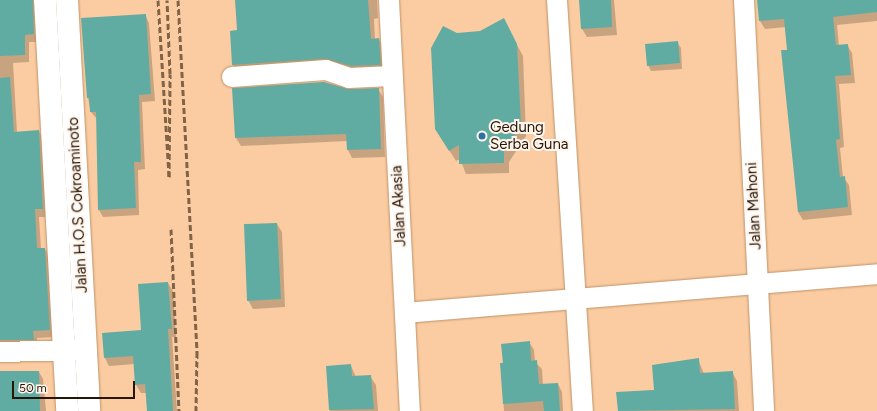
<!DOCTYPE html>
<style>
body{margin:0}
#map{position:relative;width:877px;height:411px;overflow:hidden;background:#fbcca1;font-family:Figtree,sans-serif}
div>[style]{position:absolute}
.shadow>*{inset:0;background:#0003}
.building>*{inset:0;background:#61aca2}
.roads{filter:drop-shadow(0 0 1px #bf936a) drop-shadow(0 0 1px #bf936a)}
.minor>*{height:20px;margin:-10px;padding:0 10px;transform-origin:10px;border-radius:10px;background:#fff}
.major>*{height:22px;margin:-11px;padding:0 11px;transform-origin:11px;border-radius:11px;background:#fff}
.rail>*{height:3px;margin-top:-1.5px;transform-origin:0;background:repeating-linear-gradient(90deg,#816348 0 6px,transparent 0 9px)}
.dots>*{width:11px;height:11px;translate:-50% -50%;box-sizing:border-box;border:2px solid #fff5ed;border-radius:50%}
span{translate:-50% -50%;white-space:nowrap;text-align:center;line-height:1.15;-webkit-text-stroke:4px #fff5ed;paint-order:stroke}
.poi-label{font-size:15px;color:#271606}
.left{translate:0 -50%;text-align:left}
.street-label{font-size:15px;color:#271606}
.scale{position:absolute;left:12px;top:381px;width:123px;height:18px;box-sizing:border-box;border:2px solid #271606;border-top:0;padding-left:5px;font-size:12px;line-height:14px;white-space:nowrap;color:#271606;-webkit-text-stroke:3px #fff5ed;paint-order:stroke}
</style>
<div id="map">
<div class="shadow">
<div style="clip-path:polygon(0 0,37px 0,38px 42px,29px 42px,29px 62px,13px 63px,17px 132px,39px 131px,43px 139px,47px 217px,39px 217px,41px 249px,45px 249px,49px 257px,54px 337px,37px 338px,38px 347px,0 350px)"></div>
<div style="clip-path:polygon(236px 0,377px 0,378px 18px,374px 19px,375px 39px,379px 39px,384px 48px,386px 74px,238px 74px,233px 65px,231px 32px,238px 31px)"></div>
<div style="clip-path:polygon(580px 0,614px 0,617px 35px,587px 37px,582px 29px)"></div>
<div style="clip-path:polygon(758px 0,877px 0,877px 21px,837px 25px,839px 46px,847px 45px,852px 53px,855px 83px,839px 84px,844px 147px,840px 148px,843px 177px,849px 185px,852px 215px,803px 220px,798px 212px,786px 27px,765px 29px,760px 21px)"></div>
<div style="clip-path:polygon(145px 15px,149px 23px,155px 101px,142px 102px,145px 169px,138px 170px,139px 215px,103px 217px,99px 210px,97px 119px,91px 112px,88px 98px)"></div>
<div style="clip-path:polygon(509px 30px,523px 56px,526px 136px,509px 162px,509px 173px,466px 174px,460px 159px,456px 161px,443px 140px,456px 34px)"></div>
<div style="clip-path:polygon(677px 42px,681px 48px,682px 69px,651px 71px,648px 65px)"></div>
<div style="clip-path:polygon(233px 89px,378px 89px,383px 97px,385px 157px,352px 158px,348px 150px,347px 141px,241px 146px,236px 138px)"></div>
<div style="clip-path:polygon(277px 224px,282px 232px,285px 307px,253px 309px,248px 300px)"></div>
<div style="clip-path:polygon(168px 283px,173px 291px,176px 337px,172px 337px,177px 411px,148px 411px,147px 393px,141px 393px,136px 385px,135px 364px,109px 366px,105px 358px,103px 334px,142px 331px)"></div>
<div style="clip-path:polygon(529px 342px,534px 350px,535px 362px,542px 369px,543px 385px,558px 384px,562px 392px,563px 411px,504px 411px,501px 364px)"></div>
<div style="clip-path:polygon(698px 359px,704px 374px,732px 372px,737px 381px,739px 411px,619px 411px,617px 393px,655px 390px)"></div>
<div style="clip-path:polygon(351px 366px,356px 377px,370px 376px,376px 385px,378px 411px,330px 411px,327px 367px)"></div>
<div style="clip-path:polygon(0 372px,39px 372px,43px 379px,46px 411px,0 411px)"></div>
</div>
<div class="building">
<div style="clip-path:polygon(0 0,33px 0,34px 34px,25px 35px,25px 55px,0 56px)"></div>
<div style="clip-path:polygon(235px 0,368px 0,371px 39px,379px 38px,381px 65px,351px 66px,325px 59px,232px 65px,230px 31px,237px 30px)"></div>
<div style="clip-path:polygon(579px 0,611px 0,612px 27px,581px 29px)"></div>
<div style="clip-path:polygon(757px 0,877px 0,877px 12px,833px 17px,836px 45px,848px 44px,851px 75px,835px 76px,840px 139px,836px 140px,840px 177px,845px 176px,848px 207px,798px 212px,781px 50px,787px 50px,784px 19px,759px 21px)"></div>
<div style="clip-path:polygon(146px 14px,151px 94px,139px 95px,141px 162px,134px 162px,136px 208px,98px 210px,96px 112px,90px 112px,89px 98px,87px 98px,81px 18px)"></div>
<div style="clip-path:polygon(504px 18px,517px 44px,521px 125px,504px 151px,504px 163px,459px 164px,459px 145px,449px 151px,435px 129px,431px 48px,443px 26px,457px 33px,480px 31px)"></div>
<div style="clip-path:polygon(678px 41px,680px 63px,647px 66px,645px 44px)"></div>
<div style="clip-path:polygon(10px 77px,14px 132px,39px 130px,43px 209px,35px 209px,37px 248px,45px 248px,50px 330px,33px 331px,34px 340px,0 340px,0 78px)"></div>
<div style="clip-path:polygon(324px 82px,349px 89px,379px 88px,381px 149px,347px 150px,346px 134px,235px 138px,232px 88px)"></div>
<div style="clip-path:polygon(277px 223px,281px 299px,247px 301px,244px 224px)"></div>
<div style="clip-path:polygon(168px 282px,172px 329px,168px 329px,173px 411px,147px 411px,145px 384px,135px 385px,133px 356px,104px 358px,102px 333px,141px 330px,138px 284px)"></div>
<div style="clip-path:polygon(530px 341px,531px 361px,537px 360px,539px 384px,558px 383px,560px 411px,544px 411px,543px 401px,503px 404px,500px 363px,503px 363px,501px 344px)"></div>
<div style="clip-path:polygon(699px 358px,700px 373px,733px 371px,735px 409px,618px 411px,616px 392px,654px 390px,652px 365px)"></div>
<div style="clip-path:polygon(351px 364px,352px 376px,371px 375px,374px 409px,329px 410px,326px 366px)"></div>
<div style="clip-path:polygon(0 371px,39px 371px,40px 411px,0 411px)"></div>
</div>
<div class="roads">
<div class="minor">
<div style="left:389px;top:0;width:412px;rotate:87.1deg"></div>
<div style="left:557px;top:0;width:412px;rotate:86.4deg"></div>
<div style="left:744px;top:0;width:411px;rotate:87.2deg"></div>
<div style="left:232px;top:77px;width:94px;rotate:-4.3deg"></div>
<div style="left:326px;top:70px;width:24px;rotate:19deg"></div>
<div style="left:349px;top:78px;width:43px;rotate:-2.7deg"></div>
<div style="left:405px;top:313px;width:474px;rotate:-4.7deg"></div>
<div style="left:0;top:352px;width:80px;rotate:-1.4deg"></div>
</div>
<div class="major">
<div style="left:45px;top:0;width:412px;rotate:86.9deg"></div>
<div style="left:67px;top:0;width:412px;rotate:86.9deg"></div>
</div>
</div>
<div class="rail">
<div style="left:158px;top:0;width:177px;rotate:86.4deg"></div>
<div style="left:169px;top:177px;width:103px;rotate:-89.4deg"></div>
<div style="left:170px;top:74px;width:74px;rotate:-92.3deg"></div>
<div style="left:178px;top:0;width:353px;rotate:86.9deg"></div>
<div style="left:197px;top:352px;width:59px;rotate:91deg"></div>
<div style="left:171px;top:229px;width:182px;rotate:87.5deg"></div>
</div>
<div class="dots">
<div style="left:482px;top:136px;background:#2a72a6"></div>
</div>
<div class="poi-label">
<span class="left" style="left:490px;top:136px">Gedung<br>Serba Guna</span>
</div>
<div class="street-label">
<span style="left:78px;top:205px;rotate:-93deg">Jalan H.O.S Cokroaminoto</span>
<span style="left:399px;top:206px;rotate:-93deg">Jalan Akasia</span>
<span style="left:754px;top:206px;rotate:-93deg">Jalan Mahoni</span>
</div>
<div class="scale">50 m</div>
</div>
